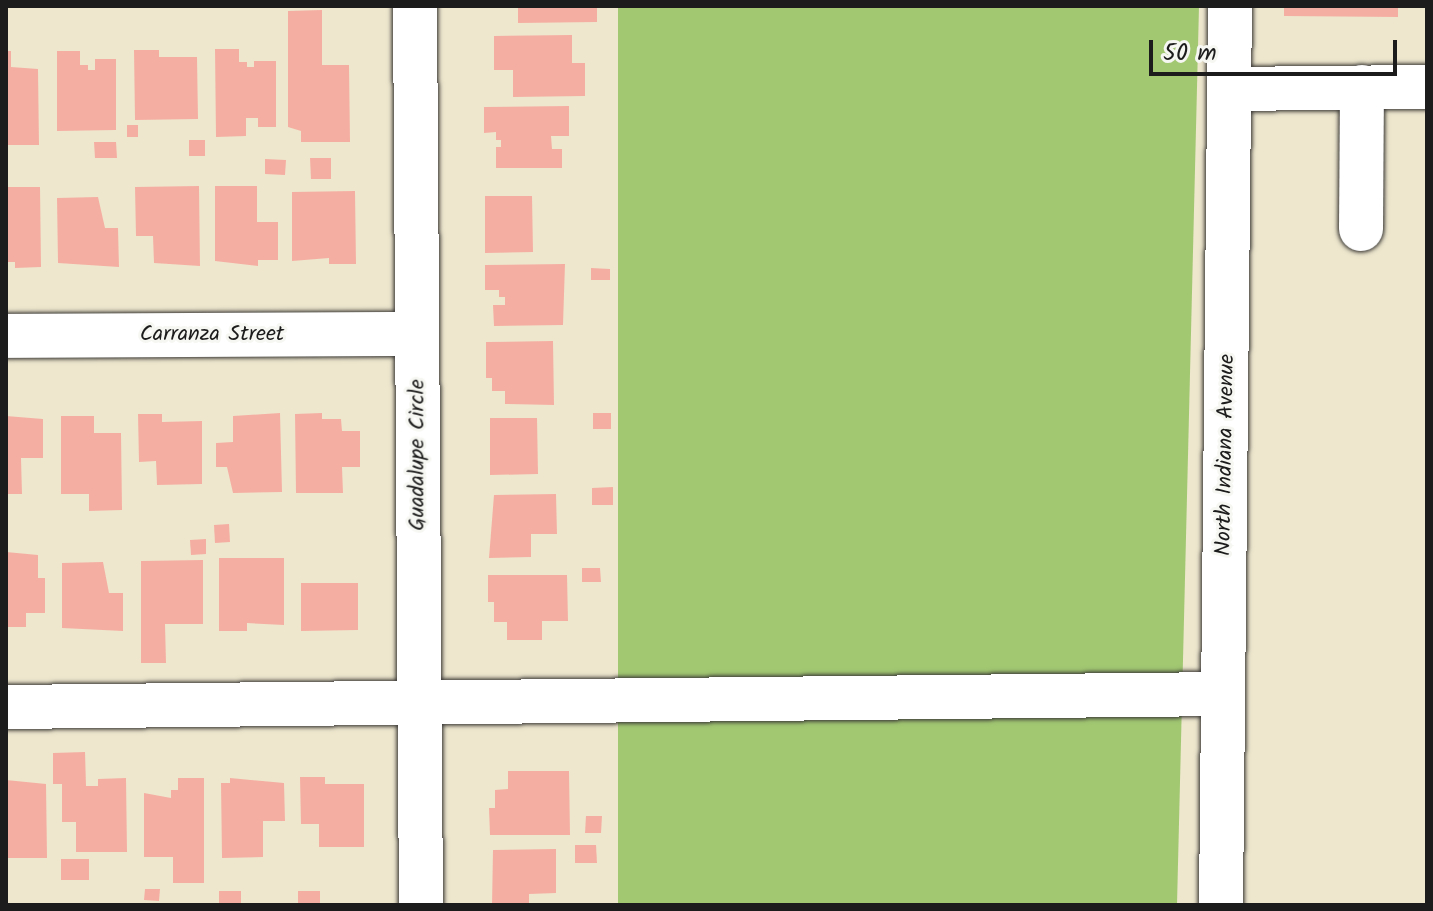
<!DOCTYPE html>
<style>
body{margin:0}
#map{position:relative;width:1433px;height:911px;overflow:hidden;background:#eee7ce;font-family:Kalam,sans-serif}
div>[style]{position:absolute}
.green>*{inset:0;background:#a2c872}
.building>*{inset:0;background:#f5aea2}
.roads{filter:drop-shadow(0 0 2px #3c3a37) drop-shadow(0 0 2px #3c3a37)}
.minor>*{height:44px;margin:-22px;padding:0 22px;transform-origin:22px;border-radius:22px;background:#fff}
.major>*{height:44px;margin:-22px;padding:0 22px;transform-origin:22px;border-radius:22px;background:#fff}
span{translate:-50% -50%;white-space:nowrap;text-align:center;line-height:1.15;-webkit-text-stroke:6px #f6f6f2;paint-order:stroke}
.street-label{font-size:22px;color:#1c1c1c}
.frame{position:absolute;inset:0;border:8px solid #1c1c1c;pointer-events:none}
.scale{position:absolute;left:1149px;top:40px;width:248px;height:36px;box-sizing:border-box;border:4px solid #1c1c1c;border-top:0;padding-left:10px;font-size:24px;line-height:28px;white-space:nowrap;color:#1c1c1c;-webkit-text-stroke:6px #f6f6f2;paint-order:stroke}
</style>
<div id="map">
<div class="green">
<div style="clip-path:polygon(618px 6px,1199px 6px,1177px 905px,618px 905px)"></div>
</div>
<div class="building">
<div style="clip-path:polygon(518px 6px,597px 6px,597px 22px,518px 23px)"></div>
<div style="clip-path:polygon(1284px 6px,1398px 6px,1398px 17px,1284px 16px)"></div>
<div style="clip-path:polygon(322px 10px,322px 65px,349px 65px,350px 142px,301px 142px,301px 131px,288px 127px,288px 11px)"></div>
<div style="clip-path:polygon(572px 35px,572px 63px,585px 63px,585px 96px,513px 97px,513px 70px,494px 70px,494px 36px)"></div>
<div style="clip-path:polygon(215px 49px,239px 49px,239px 62px,247px 62px,247px 67px,254px 67px,254px 61px,276px 61px,276px 127px,258px 127px,258px 118px,246px 118px,246px 136px,216px 137px)"></div>
<div style="clip-path:polygon(134px 50px,159px 50px,159px 57px,197px 57px,198px 119px,135px 120px)"></div>
<div style="clip-path:polygon(6px 51px,11px 51px,11px 67px,38px 69px,39px 145px,7px 145px)"></div>
<div style="clip-path:polygon(57px 51px,80px 51px,80px 65px,88px 65px,88px 70px,95px 70px,95px 59px,116px 59px,116px 130px,57px 131px)"></div>
<div style="clip-path:polygon(569px 106px,569px 136px,551px 136px,552px 149px,562px 149px,562px 168px,496px 168px,496px 147px,501px 147px,501px 140px,496px 140px,496px 132px,484px 133px,484px 107px)"></div>
<div style="clip-path:polygon(127px 125px,138px 125px,138px 137px,127px 137px)"></div>
<div style="clip-path:polygon(189px 140px,205px 140px,205px 156px,189px 156px)"></div>
<div style="clip-path:polygon(94px 142px,116px 142px,117px 158px,95px 158px)"></div>
<div style="clip-path:polygon(310px 158px,331px 158px,331px 179px,311px 179px)"></div>
<div style="clip-path:polygon(265px 159px,286px 160px,285px 175px,265px 174px)"></div>
<div style="clip-path:polygon(199px 186px,200px 266px,154px 263px,153px 236px,136px 236px,135px 187px)"></div>
<div style="clip-path:polygon(215px 186px,257px 186px,257px 222px,278px 222px,278px 260px,258px 260px,258px 266px,215px 261px)"></div>
<div style="clip-path:polygon(6px 187px,40px 187px,41px 267px,15px 268px,15px 262px,6px 262px)"></div>
<div style="clip-path:polygon(355px 191px,356px 264px,329px 264px,329px 258px,292px 261px,292px 192px)"></div>
<div style="clip-path:polygon(485px 196px,532px 196px,533px 252px,485px 253px)"></div>
<div style="clip-path:polygon(98px 197px,105px 228px,118px 228px,119px 267px,58px 263px,57px 198px)"></div>
<div style="clip-path:polygon(565px 264px,563px 325px,494px 326px,493px 305px,505px 305px,505px 297px,499px 297px,499px 290px,485px 290px,485px 265px)"></div>
<div style="clip-path:polygon(591px 268px,610px 269px,610px 280px,591px 280px)"></div>
<div style="clip-path:polygon(553px 341px,554px 405px,505px 404px,505px 391px,492px 391px,492px 378px,486px 378px,486px 342px)"></div>
<div style="clip-path:polygon(280px 413px,282px 492px,233px 493px,227px 467px,216px 467px,216px 443px,233px 442px,233px 416px)"></div>
<div style="clip-path:polygon(322px 413px,322px 419px,341px 419px,342px 431px,360px 431px,360px 467px,342px 467px,343px 493px,296px 493px,295px 414px)"></div>
<div style="clip-path:polygon(593px 413px,611px 413px,611px 429px,593px 429px)"></div>
<div style="clip-path:polygon(138px 414px,162px 414px,162px 422px,202px 421px,202px 484px,157px 485px,156px 461px,139px 462px)"></div>
<div style="clip-path:polygon(6px 416px,43px 419px,43px 458px,21px 458px,22px 494px,6px 494px)"></div>
<div style="clip-path:polygon(61px 416px,94px 416px,94px 433px,121px 433px,122px 510px,89px 511px,89px 494px,61px 494px)"></div>
<div style="clip-path:polygon(490px 418px,537px 418px,538px 474px,490px 475px)"></div>
<div style="clip-path:polygon(613px 487px,613px 505px,592px 505px,592px 488px)"></div>
<div style="clip-path:polygon(556px 494px,557px 534px,531px 534px,531px 557px,489px 558px,494px 495px)"></div>
<div style="clip-path:polygon(229px 524px,230px 542px,215px 543px,214px 525px)"></div>
<div style="clip-path:polygon(206px 539px,206px 554px,191px 555px,190px 540px)"></div>
<div style="clip-path:polygon(6px 552px,38px 555px,38px 578px,45px 578px,45px 613px,26px 613px,26px 627px,6px 627px)"></div>
<div style="clip-path:polygon(219px 558px,284px 558px,284px 625px,247px 623px,247px 631px,219px 631px)"></div>
<div style="clip-path:polygon(203px 560px,203px 624px,165px 624px,166px 663px,141px 663px,141px 561px)"></div>
<div style="clip-path:polygon(103px 562px,109px 593px,123px 593px,123px 631px,62px 628px,62px 563px)"></div>
<div style="clip-path:polygon(582px 568px,600px 568px,601px 582px,582px 582px)"></div>
<div style="clip-path:polygon(488px 575px,567px 575px,568px 621px,542px 621px,542px 640px,507px 640px,507px 622px,494px 622px,494px 602px,488px 602px)"></div>
<div style="clip-path:polygon(301px 583px,358px 583px,358px 630px,301px 631px)"></div>
<div style="clip-path:polygon(85px 752px,86px 786px,98px 786px,98px 779px,126px 778px,127px 852px,76px 852px,76px 822px,62px 822px,62px 784px,53px 784px,53px 753px)"></div>
<div style="clip-path:polygon(508px 771px,569px 771px,570px 835px,490px 835px,489px 808px,495px 808px,495px 790px,508px 789px)"></div>
<div style="clip-path:polygon(300px 777px,325px 777px,325px 784px,364px 784px,364px 847px,319px 847px,319px 824px,301px 824px)"></div>
<div style="clip-path:polygon(178px 778px,204px 778px,204px 883px,173px 883px,173px 857px,144px 857px,144px 793px,171px 798px,171px 790px,178px 790px)"></div>
<div style="clip-path:polygon(230px 778px,284px 783px,285px 821px,263px 821px,263px 857px,222px 858px,221px 783px,230px 783px)"></div>
<div style="clip-path:polygon(6px 780px,46px 784px,47px 858px,6px 858px)"></div>
<div style="clip-path:polygon(586px 816px,602px 816px,601px 833px,585px 833px)"></div>
<div style="clip-path:polygon(575px 845px,596px 845px,597px 863px,575px 863px)"></div>
<div style="clip-path:polygon(556px 849px,556px 893px,529px 894px,529px 905px,492px 905px,493px 850px)"></div>
<div style="clip-path:polygon(61px 859px,89px 859px,89px 880px,61px 880px)"></div>
<div style="clip-path:polygon(145px 889px,160px 889px,159px 901px,144px 900px)"></div>
<div style="clip-path:polygon(219px 891px,241px 891px,241px 905px,219px 905px)"></div>
<div style="clip-path:polygon(298px 891px,320px 891px,320px 905px,298px 905px)"></div>
</div>
<div class="roads">
<div class="minor">
<div style="left:415px;top:6px;width:899px;rotate:89.62deg"></div>
<div style="left:1229px;top:89px;width:198px;rotate:-0.6deg"></div>
<div style="left:1361px;top:229px;width:142px;rotate:-89.6deg"></div>
<div style="left:6px;top:336px;width:411px;rotate:-0.3deg"></div>
<div style="left:6px;top:707px;width:1217px;rotate:-0.61deg"></div>
</div>
<div class="major">
<div style="left:1221px;top:905px;width:899px;rotate:-89.43deg"></div>
</div>
</div>
<div class="street-label">
<span style="left:212px;top:335px">Carranza Street</span>
<span style="left:418px;top:455px;rotate:-90deg">Guadalupe Circle</span>
<span style="left:1226px;top:455px;rotate:-89deg">North Indiana Avenue</span>
</div>
<div class="frame"></div>
<div class="scale">50 m</div>
</div>
